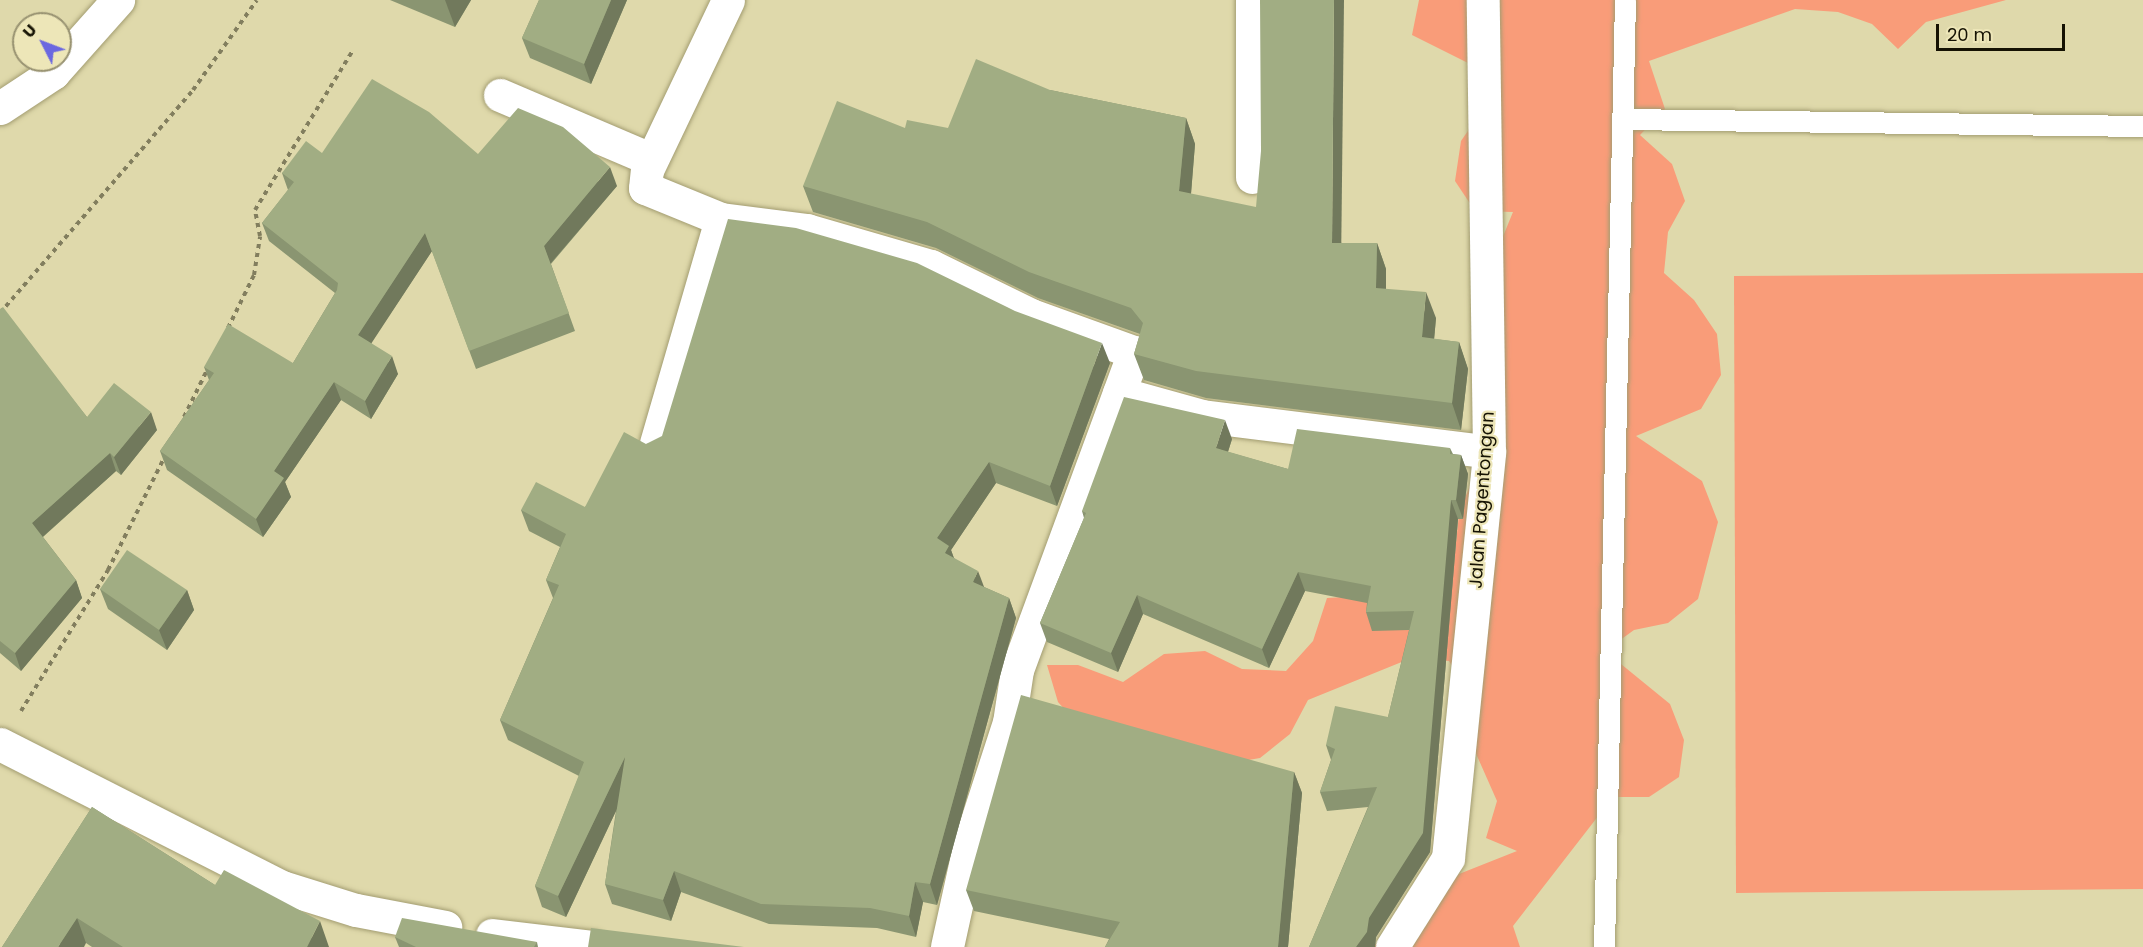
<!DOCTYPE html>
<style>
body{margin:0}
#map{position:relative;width:2143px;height:947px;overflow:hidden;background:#dfd9ab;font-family:Poppins,sans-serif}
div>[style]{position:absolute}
.green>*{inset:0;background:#f99c79}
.path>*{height:4px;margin-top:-2px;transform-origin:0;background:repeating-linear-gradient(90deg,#827e5e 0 4.5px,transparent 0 9px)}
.roads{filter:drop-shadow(0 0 2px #a39d71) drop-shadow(0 0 2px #a39d71)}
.lane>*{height:21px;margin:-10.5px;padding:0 10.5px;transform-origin:10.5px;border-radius:10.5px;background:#fff}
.street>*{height:33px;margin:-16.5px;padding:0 16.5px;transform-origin:16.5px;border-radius:16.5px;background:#fff}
.wall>*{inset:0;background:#8a9571}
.shaded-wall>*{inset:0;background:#71795c}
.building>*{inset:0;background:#a1ad83}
span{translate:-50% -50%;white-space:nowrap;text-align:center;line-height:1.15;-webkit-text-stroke:4.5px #ede6b8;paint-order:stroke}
.street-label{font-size:18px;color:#151203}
.north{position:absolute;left:12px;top:12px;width:60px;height:60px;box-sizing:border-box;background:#ede6b8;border:2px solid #979170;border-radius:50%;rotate:312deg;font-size:16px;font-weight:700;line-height:24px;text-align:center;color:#151203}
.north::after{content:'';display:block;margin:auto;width:21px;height:27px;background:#6b67e0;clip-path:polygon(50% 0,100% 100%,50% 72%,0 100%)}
.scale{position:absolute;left:1936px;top:24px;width:129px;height:27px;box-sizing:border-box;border:3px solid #151203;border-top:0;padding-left:8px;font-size:18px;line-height:21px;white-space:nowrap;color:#151203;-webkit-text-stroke:4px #ede6b8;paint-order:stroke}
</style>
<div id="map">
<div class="green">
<div style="clip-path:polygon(1419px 0,2006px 0,1926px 22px,1898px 49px,1872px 24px,1838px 12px,1795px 9px,1649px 61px,1665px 109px,1640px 135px,1672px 164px,1685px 201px,1668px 232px,1664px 273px,1694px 300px,1717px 334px,1721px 375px,1701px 409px,1636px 436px,1702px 481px,1718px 522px,1698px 599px,1668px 623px,1634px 630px,1605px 651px,1670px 704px,1684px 740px,1679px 777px,1649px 797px,1613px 797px,1513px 926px,1520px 947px,1371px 947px,1432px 907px,1459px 874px,1517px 851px,1486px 838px,1497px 801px,1466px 731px,1468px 692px,1449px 661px,1414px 657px,1308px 700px,1290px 734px,1260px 758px,1225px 764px,1084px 731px,1058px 702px,1047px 665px,1078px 665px,1123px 682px,1164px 654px,1205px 651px,1242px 669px,1286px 671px,1313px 641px,1327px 598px,1451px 591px,1459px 514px,1475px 472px,1497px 251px,1513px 212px,1475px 211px,1455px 181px,1461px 141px,1485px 106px,1476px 67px,1412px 35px)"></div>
<div style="clip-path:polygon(2143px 273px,2143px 889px,1736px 893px,1734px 276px)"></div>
</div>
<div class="path">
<div style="left:0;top:313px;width:295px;rotate:-49.1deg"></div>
<div style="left:193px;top:90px;width:110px;rotate:-54.6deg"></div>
<div style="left:228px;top:328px;width:59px;rotate:-63.9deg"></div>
<div style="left:254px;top:275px;width:39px;rotate:-81deg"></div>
<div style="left:260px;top:236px;width:26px;rotate:-101deg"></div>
<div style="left:255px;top:210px;width:188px;rotate:-58.5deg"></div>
<div style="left:184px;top:417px;width:52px;rotate:-63.9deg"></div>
<div style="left:21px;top:711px;width:166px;rotate:-58.3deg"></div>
<div style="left:108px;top:570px;width:127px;rotate:-63.4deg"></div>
</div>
<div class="roads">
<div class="lane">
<div style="left:1623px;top:119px;width:520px;rotate:0.77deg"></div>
<div style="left:1604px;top:947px;width:947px;rotate:-88.73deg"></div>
</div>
<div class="street">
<div style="left:1252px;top:0;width:177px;rotate:90deg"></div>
<div style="left:500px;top:95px;width:163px;rotate:23.1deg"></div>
<div style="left:0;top:108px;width:64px;rotate:-33.4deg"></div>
<div style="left:53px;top:73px;width:98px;rotate:-48.3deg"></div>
<div style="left:721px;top:219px;width:87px;rotate:7.3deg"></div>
<div style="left:807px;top:230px;width:129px;rotate:16.2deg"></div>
<div style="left:931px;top:266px;width:111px;rotate:26.1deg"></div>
<div style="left:1031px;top:315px;width:109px;rotate:19.8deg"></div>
<div style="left:1134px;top:352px;width:339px;rotate:110.2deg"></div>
<div style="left:1017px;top:670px;width:53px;rotate:98.7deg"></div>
<div style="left:1009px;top:722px;width:126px;rotate:108deg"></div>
<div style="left:970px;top:842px;width:107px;rotate:102.4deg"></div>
<div style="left:1119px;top:393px;width:86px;rotate:15.5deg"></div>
<div style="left:1202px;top:416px;width:289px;rotate:7.1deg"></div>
<div style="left:656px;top:443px;width:233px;rotate:-73.8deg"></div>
<div style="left:721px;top:219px;width:82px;rotate:-157.8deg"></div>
<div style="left:645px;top:188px;width:18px;rotate:-84deg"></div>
<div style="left:647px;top:170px;width:188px;rotate:-64.5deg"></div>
<div style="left:0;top:744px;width:316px;rotate:26.9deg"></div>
<div style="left:282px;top:887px;width:77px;rotate:17.3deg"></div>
<div style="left:356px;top:910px;width:91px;rotate:10.8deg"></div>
<div style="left:492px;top:935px;width:101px;rotate:6.8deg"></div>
<div style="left:1392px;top:947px;width:105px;rotate:-57.8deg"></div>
<div style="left:1448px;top:858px;width:408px;rotate:-84.2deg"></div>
<div style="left:1489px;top:452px;width:452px;rotate:-90.8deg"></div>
</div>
</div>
<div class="wall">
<div style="clip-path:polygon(390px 0,471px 0,455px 27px)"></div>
<div style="clip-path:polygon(539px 0,627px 0,591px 84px,530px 58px,522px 38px)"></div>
<div style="clip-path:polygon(1050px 90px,1186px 118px,1195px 144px,1191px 194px,1342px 243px,1377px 243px,1386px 269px,1386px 289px,1436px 318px,1434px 339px,1459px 342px,1468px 369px,1461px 430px,1206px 398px,1144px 380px,1134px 354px,1140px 334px,1038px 298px,936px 248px,813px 212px,803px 186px,905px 128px,948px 128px)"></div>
<div style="clip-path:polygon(322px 153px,478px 154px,617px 186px,551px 264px,575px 331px,476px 369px,432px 251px,371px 343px,398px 374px,371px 419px,341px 400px,285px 482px,291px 497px,263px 537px,167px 470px,160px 451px,209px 380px,204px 367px,293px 363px,335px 293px,269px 241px,262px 223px,288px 190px,282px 173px)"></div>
<div style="clip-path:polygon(0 309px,87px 417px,157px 430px,121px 475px,116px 471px,43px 537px,76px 580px,82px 598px,21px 671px,0 653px)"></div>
<div style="clip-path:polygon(1110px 363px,1057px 506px,996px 483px,951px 550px,954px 558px,984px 587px,1009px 598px,1016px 618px,937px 905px,923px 902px,916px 937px,877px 928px,769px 924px,681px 892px,671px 921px,612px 904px,605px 884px,616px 811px,566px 917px,542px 907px,535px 886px,579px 776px,508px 740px,500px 720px,553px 598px,546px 580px,560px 547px,529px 531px,521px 510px,585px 507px,646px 444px)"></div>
<div style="clip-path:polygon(1232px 439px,1228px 452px,1288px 469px,1450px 448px,1453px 454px,1461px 455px,1468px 474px,1463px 519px,1458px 519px,1430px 852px,1376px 937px,1375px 947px,1309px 947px,1368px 807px,1327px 811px,1320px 792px,1331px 760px,1326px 745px,1388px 717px,1409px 630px,1372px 631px,1366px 612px,1367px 603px,1305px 591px,1269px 668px,1143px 614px,1118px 672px,1047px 642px,1040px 623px,1084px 518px,1082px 511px)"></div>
<div style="clip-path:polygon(100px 589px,187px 590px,194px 610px,167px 650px,108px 609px)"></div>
<div style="clip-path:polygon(1294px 772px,1302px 793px,1288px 947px,1105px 947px,1109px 939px,974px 911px,966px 890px)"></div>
<div style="clip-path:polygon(92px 807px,215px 885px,329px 947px,92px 947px,86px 943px,2px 947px)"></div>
<div style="clip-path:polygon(395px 937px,537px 942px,538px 947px,399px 947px)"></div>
</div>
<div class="shaded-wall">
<div style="clip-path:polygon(445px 0,471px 0,455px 27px)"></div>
<div style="clip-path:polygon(611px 0,627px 0,591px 84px,584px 64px)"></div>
<div style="clip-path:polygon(1334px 0,1344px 0,1341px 269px,1332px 243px)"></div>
<div style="clip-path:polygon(1186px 118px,1195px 144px,1189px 218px,1179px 191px)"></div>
<div style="clip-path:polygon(610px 167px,617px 186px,550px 264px,544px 246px)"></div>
<div style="clip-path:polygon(425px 233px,432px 251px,365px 353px,358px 335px)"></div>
<div style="clip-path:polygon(1377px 243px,1386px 269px,1386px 314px,1376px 288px)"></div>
<div style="clip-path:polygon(1426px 292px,1436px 318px,1432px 363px,1422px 337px)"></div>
<div style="clip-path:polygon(1459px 342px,1468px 369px,1461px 430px,1452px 403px)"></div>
<div style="clip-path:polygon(1102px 343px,1110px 363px,1057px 506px,1050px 486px)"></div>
<div style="clip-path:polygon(392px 356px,398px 374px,371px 419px,365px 401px)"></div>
<div style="clip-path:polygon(334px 382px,341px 400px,285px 482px,291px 497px,263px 537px,256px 519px,274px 471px)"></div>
<div style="clip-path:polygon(151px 412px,157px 430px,121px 475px,114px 457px)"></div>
<div style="clip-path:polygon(1225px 420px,1232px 439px,1223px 467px,1216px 448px)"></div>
<div style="clip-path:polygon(110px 453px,116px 471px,38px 541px,32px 523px)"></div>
<div style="clip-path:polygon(1461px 455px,1468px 474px,1463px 519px,1456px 500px)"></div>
<div style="clip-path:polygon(989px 462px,996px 483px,951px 550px,957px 567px,952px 574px,937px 538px)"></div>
<div style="clip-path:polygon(1451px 500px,1458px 519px,1430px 852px,1376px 937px,1375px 947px,1356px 947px,1369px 918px)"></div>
<div style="clip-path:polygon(978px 571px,986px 592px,973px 582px)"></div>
<div style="clip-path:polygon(1298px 572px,1305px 591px,1269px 668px,1262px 649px)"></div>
<div style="clip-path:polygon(76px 580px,82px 598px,21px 671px,15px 653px)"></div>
<div style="clip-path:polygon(187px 590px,194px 610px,167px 650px,159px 630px)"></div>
<div style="clip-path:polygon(1137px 595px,1143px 614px,1118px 672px,1111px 653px)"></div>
<div style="clip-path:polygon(1009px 598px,1016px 618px,937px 905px,930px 884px)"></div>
<div style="clip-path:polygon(625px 757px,632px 777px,566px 917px,558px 896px)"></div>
<div style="clip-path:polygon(1294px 772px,1302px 793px,1288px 947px,1278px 947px)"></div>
<div style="clip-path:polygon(674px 871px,681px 892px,671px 921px,663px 900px)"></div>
<div style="clip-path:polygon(915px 882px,923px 902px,916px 937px,909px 916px)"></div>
<div style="clip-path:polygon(77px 918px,86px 943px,84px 947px,58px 947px)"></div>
<div style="clip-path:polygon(320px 921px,329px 947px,307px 947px)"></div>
</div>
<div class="building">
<div style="clip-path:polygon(539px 0,611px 0,584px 64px,522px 38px)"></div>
<div style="clip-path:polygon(1260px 0,1334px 0,1332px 243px,1377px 243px,1376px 288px,1426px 292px,1422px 337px,1459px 342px,1452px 403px,1196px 371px,1134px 354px,1143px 323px,1131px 308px,1029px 272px,927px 222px,803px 186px,837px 101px,905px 128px,907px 120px,948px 128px,976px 59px,1050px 90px,1186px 118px,1179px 191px,1256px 207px,1261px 151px)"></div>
<div style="clip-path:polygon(372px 79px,429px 112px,478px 154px,518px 108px,563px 127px,610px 167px,544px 246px,569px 313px,469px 351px,425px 233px,358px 335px,392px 356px,365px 401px,334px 382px,274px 471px,284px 478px,256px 519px,160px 451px,214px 373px,204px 367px,228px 324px,293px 363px,337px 290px,338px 283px,262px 223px,294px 182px,282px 173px,306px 141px,322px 153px)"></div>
<div style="clip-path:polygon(728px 219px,796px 228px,917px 263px,1015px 311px,1102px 343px,1050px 486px,989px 462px,937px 538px,949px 546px,945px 553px,978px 571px,973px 582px,1009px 598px,930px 884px,915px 882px,909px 916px,870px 908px,761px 904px,674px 871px,663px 900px,605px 884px,625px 757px,558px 896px,535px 886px,584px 762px,500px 720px,559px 585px,546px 580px,566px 534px,521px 510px,536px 482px,585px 507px,624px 432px,646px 444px,662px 436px)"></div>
<div style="clip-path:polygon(3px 307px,87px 417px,114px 383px,151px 412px,114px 457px,110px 453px,32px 523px,76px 580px,15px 653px,0 641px,0 309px)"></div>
<div style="clip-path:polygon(1124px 397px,1225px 420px,1216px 448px,1288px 469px,1297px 429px,1450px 448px,1450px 454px,1461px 455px,1456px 500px,1451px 500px,1423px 833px,1369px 918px,1367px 932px,1356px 947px,1309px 947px,1377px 787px,1320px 792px,1335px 749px,1326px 745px,1335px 706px,1388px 717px,1414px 611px,1366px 612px,1371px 586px,1298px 572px,1262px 649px,1137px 595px,1111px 653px,1040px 623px,1086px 513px,1082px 511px)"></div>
<div style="clip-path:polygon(127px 550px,187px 590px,159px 630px,100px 589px)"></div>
<div style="clip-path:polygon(1021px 695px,1294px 772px,1278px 947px,1105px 947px,1120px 922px,966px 890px)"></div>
<div style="clip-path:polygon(92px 807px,215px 885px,224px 870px,320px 921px,307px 947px,123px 947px,77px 918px,58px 947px,2px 947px)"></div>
<div style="clip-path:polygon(402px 918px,537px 942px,534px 947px,416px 947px,395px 937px)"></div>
<div style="clip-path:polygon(591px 928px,744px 947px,588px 947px)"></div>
</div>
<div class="street-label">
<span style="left:1482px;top:500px;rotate:-86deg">Jalan Pagentongan</span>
</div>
<div class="north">U</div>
<div class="scale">20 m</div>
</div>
